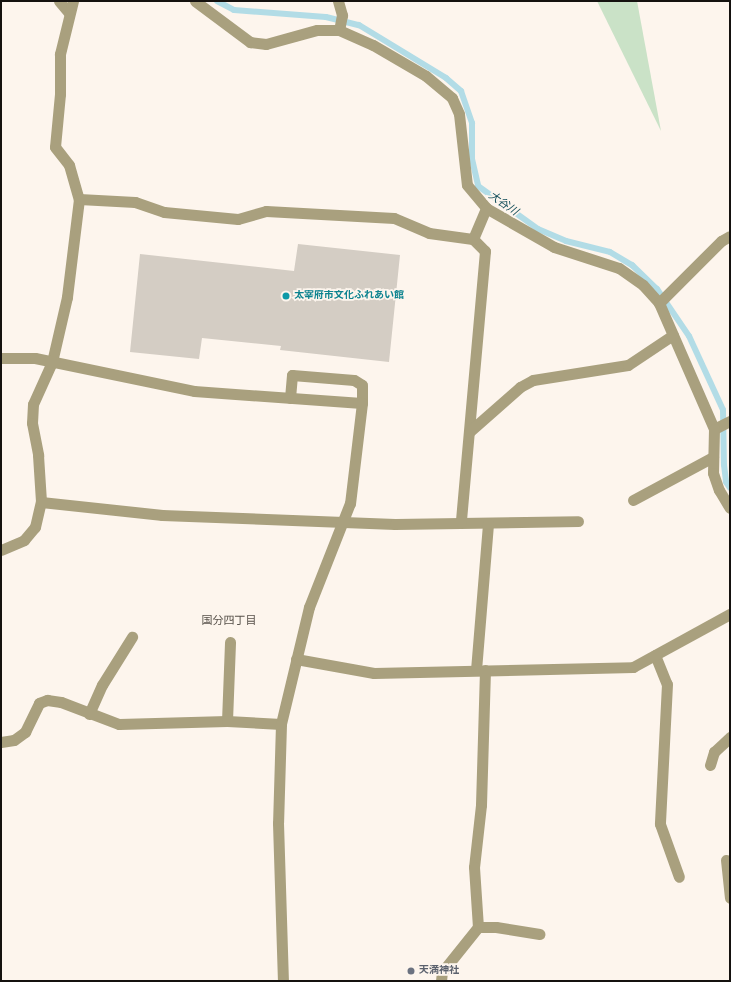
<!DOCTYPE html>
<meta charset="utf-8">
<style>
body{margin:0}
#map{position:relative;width:731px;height:982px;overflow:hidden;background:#fdf5ed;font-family:"Fira Sans Condensed","Noto Sans JP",sans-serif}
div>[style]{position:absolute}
.green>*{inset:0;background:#cae2c7}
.stream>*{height:6px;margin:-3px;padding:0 3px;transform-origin:3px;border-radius:3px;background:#b2dce6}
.building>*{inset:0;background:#d4cdc4}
.service>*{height:11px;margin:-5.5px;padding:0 5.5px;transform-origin:5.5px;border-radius:5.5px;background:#a9a07e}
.minor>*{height:11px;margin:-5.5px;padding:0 5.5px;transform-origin:5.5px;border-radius:5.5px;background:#a9a07e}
.dots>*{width:11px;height:11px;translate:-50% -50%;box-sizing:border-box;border:2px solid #fdf5ed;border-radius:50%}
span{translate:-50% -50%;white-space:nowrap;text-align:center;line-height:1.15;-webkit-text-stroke:3.5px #fdf5ed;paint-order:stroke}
.culture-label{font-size:10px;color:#0d838f;font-weight:700}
.left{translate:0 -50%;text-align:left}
.worship-label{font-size:10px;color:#5b616d;font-weight:700}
.water-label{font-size:11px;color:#154f5b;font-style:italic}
.neighbourhood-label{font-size:11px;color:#57514a}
.frame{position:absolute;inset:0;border:2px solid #15120f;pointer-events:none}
</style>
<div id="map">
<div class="green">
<div style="clip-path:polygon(597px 1px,637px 1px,661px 131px)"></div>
</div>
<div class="stream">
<div style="left:217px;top:1px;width:19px;rotate:28deg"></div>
<div style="left:234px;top:10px;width:92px;rotate:4.4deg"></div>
<div style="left:326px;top:17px;width:34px;rotate:14deg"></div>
<div style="left:359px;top:25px;width:102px;rotate:31.3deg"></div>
<div style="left:446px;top:78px;width:20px;rotate:41deg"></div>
<div style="left:461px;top:91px;width:34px;rotate:71deg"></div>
<div style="left:472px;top:123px;width:36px;rotate:90deg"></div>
<div style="left:472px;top:159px;width:28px;rotate:77deg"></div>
<div style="left:478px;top:186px;width:74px;rotate:35.6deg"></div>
<div style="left:538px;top:229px;width:30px;rotate:23deg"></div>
<div style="left:566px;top:241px;width:45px;rotate:14deg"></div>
<div style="left:610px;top:252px;width:26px;rotate:31deg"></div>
<div style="left:632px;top:265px;width:35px;rotate:44deg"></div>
<div style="left:657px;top:289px;width:57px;rotate:55.8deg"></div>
<div style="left:689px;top:336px;width:81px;rotate:65.3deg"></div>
<div style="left:723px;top:410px;width:55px;rotate:89deg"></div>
<div style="left:724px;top:465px;width:17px;rotate:83deg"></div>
<div style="left:726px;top:482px;width:7px;rotate:56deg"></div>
</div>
<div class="building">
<div style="clip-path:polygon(298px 244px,400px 255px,389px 362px,280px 350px,281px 346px,202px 338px,199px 359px,130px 352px,140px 254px,294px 271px)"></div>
</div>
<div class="service">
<div style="left:338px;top:1px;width:15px;rotate:74deg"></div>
<div style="left:342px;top:15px;width:15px;rotate:101deg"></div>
<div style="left:290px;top:398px;width:23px;rotate:-85deg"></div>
<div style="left:292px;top:375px;width:62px;rotate:4.6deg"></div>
<div style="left:354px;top:380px;width:9px;rotate:32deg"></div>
<div style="left:362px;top:385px;width:18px;rotate:90deg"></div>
<div style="left:714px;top:429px;width:18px;rotate:-27deg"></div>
<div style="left:633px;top:500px;width:91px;rotate:-28.3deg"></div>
<div style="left:1px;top:550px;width:25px;rotate:-23deg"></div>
<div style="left:24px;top:540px;width:17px;rotate:-50deg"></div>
<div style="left:35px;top:527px;width:26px;rotate:-77deg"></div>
<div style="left:89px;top:714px;width:32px;rotate:-66deg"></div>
<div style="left:102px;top:685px;width:57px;rotate:-58deg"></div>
<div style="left:227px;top:721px;width:79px;rotate:-87.8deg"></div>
<div style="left:1px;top:742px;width:13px;rotate:-9deg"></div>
<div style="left:14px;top:740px;width:14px;rotate:-36deg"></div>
<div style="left:25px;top:732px;width:32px;rotate:-64deg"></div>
<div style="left:39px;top:703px;width:9px;rotate:-21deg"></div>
<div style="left:47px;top:700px;width:14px;rotate:8deg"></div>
<div style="left:61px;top:702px;width:62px;rotate:20.8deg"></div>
<div style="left:119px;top:724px;width:108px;rotate:-1.6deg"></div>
<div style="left:227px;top:721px;width:54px;rotate:3.2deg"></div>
</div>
<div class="minor">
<div style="left:59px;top:1px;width:16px;rotate:50deg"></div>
<div style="left:73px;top:1px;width:55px;rotate:103.8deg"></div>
<div style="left:60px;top:54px;width:40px;rotate:90deg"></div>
<div style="left:60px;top:94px;width:53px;rotate:95.4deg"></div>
<div style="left:55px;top:147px;width:23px;rotate:52deg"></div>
<div style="left:69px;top:165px;width:35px;rotate:74deg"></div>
<div style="left:79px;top:199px;width:99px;rotate:97deg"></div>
<div style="left:67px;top:297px;width:67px;rotate:103deg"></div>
<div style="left:52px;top:362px;width:46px;rotate:114.3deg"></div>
<div style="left:33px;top:404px;width:19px;rotate:93deg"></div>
<div style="left:32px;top:423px;width:33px;rotate:79deg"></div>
<div style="left:38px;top:455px;width:47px;rotate:86.3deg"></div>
<div style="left:41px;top:502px;width:122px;rotate:6.1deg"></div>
<div style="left:162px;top:515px;width:233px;rotate:2.2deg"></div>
<div style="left:395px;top:524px;width:183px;rotate:-0.9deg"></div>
<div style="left:195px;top:1px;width:69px;rotate:36.7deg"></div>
<div style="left:250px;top:42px;width:16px;rotate:7deg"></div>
<div style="left:266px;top:44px;width:53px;rotate:-15.4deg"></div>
<div style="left:317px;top:30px;width:22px"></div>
<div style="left:339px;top:30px;width:37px;rotate:24deg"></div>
<div style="left:373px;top:45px;width:61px;rotate:30.3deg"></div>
<div style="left:426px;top:76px;width:34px;rotate:40deg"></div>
<div style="left:452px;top:98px;width:17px;rotate:66deg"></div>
<div style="left:459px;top:114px;width:71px;rotate:83.6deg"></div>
<div style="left:467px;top:185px;width:30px;rotate:50deg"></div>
<div style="left:486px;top:208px;width:78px;rotate:29.8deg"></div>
<div style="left:554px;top:247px;width:68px;rotate:17.9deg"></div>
<div style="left:619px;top:268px;width:29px;rotate:35deg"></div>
<div style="left:643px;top:285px;width:24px;rotate:48deg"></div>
<div style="left:659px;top:303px;width:137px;rotate:66.4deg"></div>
<div style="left:714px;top:429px;width:44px;rotate:91.3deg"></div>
<div style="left:713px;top:473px;width:18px;rotate:71deg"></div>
<div style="left:719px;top:490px;width:21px;rotate:59deg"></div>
<div style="left:79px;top:199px;width:56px;rotate:3.1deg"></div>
<div style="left:135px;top:202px;width:31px;rotate:19deg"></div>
<div style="left:164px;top:212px;width:74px;rotate:5.4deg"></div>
<div style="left:238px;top:219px;width:29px;rotate:-16deg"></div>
<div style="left:266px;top:211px;width:128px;rotate:3.1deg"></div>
<div style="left:394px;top:218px;width:38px;rotate:23deg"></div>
<div style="left:429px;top:233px;width:44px;rotate:7.8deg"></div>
<div style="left:473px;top:239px;width:17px;rotate:45deg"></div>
<div style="left:485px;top:251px;width:272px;rotate:95.1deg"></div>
<div style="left:473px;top:239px;width:34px;rotate:-67deg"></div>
<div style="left:659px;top:303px;width:88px;rotate:-45deg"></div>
<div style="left:721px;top:241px;width:10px;rotate:-29deg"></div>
<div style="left:1px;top:358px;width:34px"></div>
<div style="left:35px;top:358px;width:162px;rotate:11.7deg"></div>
<div style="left:194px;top:391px;width:168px;rotate:4.1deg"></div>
<div style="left:362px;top:403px;width:101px;rotate:96.8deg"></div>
<div style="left:350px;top:503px;width:112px;rotate:111.5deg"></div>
<div style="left:309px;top:607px;width:120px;rotate:103.5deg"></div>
<div style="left:281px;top:724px;width:99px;rotate:91.7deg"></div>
<div style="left:278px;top:823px;width:158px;rotate:88.2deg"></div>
<div style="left:469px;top:432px;width:68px;rotate:-41.4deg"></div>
<div style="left:520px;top:387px;width:15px;rotate:-28deg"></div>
<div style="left:533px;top:380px;width:96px;rotate:-9deg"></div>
<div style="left:628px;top:365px;width:54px;rotate:-33.7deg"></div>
<div style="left:655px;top:655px;width:31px;rotate:68deg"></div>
<div style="left:667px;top:684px;width:140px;rotate:92.9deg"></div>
<div style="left:660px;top:824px;width:56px;rotate:70.3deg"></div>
<div style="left:296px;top:659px;width:79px;rotate:10.2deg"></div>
<div style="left:374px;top:673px;width:259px;rotate:-1.3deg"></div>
<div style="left:633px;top:667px;width:111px;rotate:-28.7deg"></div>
<div style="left:476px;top:670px;width:147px;rotate:-85.3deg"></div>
<div style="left:485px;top:670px;width:135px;rotate:91.7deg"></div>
<div style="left:481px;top:805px;width:62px;rotate:96.4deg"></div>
<div style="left:474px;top:867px;width:60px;rotate:86.2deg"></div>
<div style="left:478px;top:927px;width:18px"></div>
<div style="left:496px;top:927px;width:44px;rotate:9.2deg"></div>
<div style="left:710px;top:765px;width:14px;rotate:-73deg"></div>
<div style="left:714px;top:752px;width:22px;rotate:-43deg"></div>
<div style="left:726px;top:860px;width:38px;rotate:84deg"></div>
<div style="left:441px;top:981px;width:9px;rotate:-84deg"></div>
<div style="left:442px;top:972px;width:58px;rotate:-51.3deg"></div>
</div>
<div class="dots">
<div style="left:286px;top:296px;background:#0f9aa8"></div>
<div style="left:411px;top:971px;background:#6b7280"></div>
</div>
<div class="culture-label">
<span class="left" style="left:294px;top:296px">太宰府市文化ふれあい館</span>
</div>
<div class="worship-label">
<span class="left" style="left:419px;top:971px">天満神社</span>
</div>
<div class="water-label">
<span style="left:503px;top:204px;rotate:35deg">大谷川</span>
</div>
<div class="neighbourhood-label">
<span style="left:229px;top:621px">国分四丁目</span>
</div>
<div class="frame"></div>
</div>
